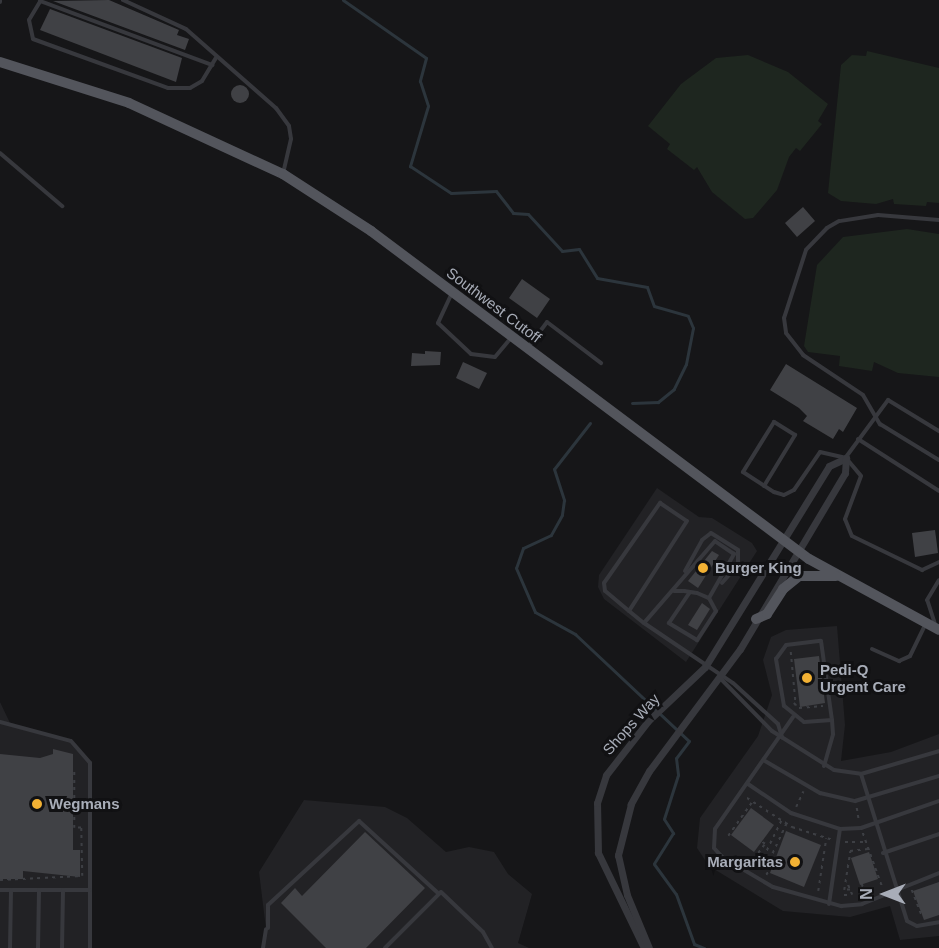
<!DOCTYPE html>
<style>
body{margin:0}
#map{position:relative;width:939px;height:948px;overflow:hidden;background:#161618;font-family:Helvetica,sans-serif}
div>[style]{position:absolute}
.built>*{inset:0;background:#222225}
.green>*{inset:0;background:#1e261f}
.stream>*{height:3px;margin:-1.5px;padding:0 1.5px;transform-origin:1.5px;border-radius:1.5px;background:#2c353c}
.building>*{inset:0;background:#404145}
.round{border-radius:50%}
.path>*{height:1.5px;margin-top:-0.75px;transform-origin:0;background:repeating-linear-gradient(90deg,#3d3f44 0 3px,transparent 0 7.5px)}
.lane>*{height:4px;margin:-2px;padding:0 2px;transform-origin:2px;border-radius:2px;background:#37383d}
.street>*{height:7px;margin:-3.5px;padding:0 3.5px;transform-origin:3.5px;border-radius:3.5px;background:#37383d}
.primary>*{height:10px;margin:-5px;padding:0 5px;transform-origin:5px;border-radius:5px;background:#53555c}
.dots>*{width:16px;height:16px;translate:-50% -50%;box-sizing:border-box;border:3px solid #111113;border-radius:50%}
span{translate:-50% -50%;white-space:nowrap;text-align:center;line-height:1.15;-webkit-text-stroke:6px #111113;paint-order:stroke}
.street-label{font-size:15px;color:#a8adb8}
.poi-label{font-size:15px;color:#a8adb8;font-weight:700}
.left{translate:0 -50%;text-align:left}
.right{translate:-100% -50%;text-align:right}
.north{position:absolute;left:855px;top:864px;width:60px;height:60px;-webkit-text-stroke:4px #111113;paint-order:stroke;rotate:270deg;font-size:16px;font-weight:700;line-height:24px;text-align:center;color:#a8adb8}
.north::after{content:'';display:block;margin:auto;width:21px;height:27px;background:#a8adb8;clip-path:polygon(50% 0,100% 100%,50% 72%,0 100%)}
</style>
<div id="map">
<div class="built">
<div style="clip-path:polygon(657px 488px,699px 517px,712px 518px,752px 543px,757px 551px,686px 662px,604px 599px,598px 587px,599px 575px)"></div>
<div style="clip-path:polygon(837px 626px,845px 725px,841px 761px,891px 752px,939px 734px,939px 936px,900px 940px,890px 906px,850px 917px,783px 911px,709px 866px,697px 848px,700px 818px,758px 736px,772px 695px,763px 660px,771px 637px,786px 630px)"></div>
<div style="clip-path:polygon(0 702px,10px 723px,71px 741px,90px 763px,90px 948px,0 948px)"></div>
<div style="clip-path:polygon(304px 800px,385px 807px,407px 818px,446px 852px,469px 847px,494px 852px,508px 874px,532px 894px,518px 943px,529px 948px,263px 948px,266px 929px,259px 872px)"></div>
</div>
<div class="green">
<div style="clip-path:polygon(867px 51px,939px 68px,939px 203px,927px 202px,926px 206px,894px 204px,893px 199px,876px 204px,841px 201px,828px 193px,841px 65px,852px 55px,866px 56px)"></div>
<div style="clip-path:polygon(748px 55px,788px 72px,828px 104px,818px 121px,822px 124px,800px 151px,796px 148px,789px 157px,777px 190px,753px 218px,745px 219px,712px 192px,697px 167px,694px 170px,667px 149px,670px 144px,648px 126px,681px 84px,716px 58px)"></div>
<div style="clip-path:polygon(907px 229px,939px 234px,939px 377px,898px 373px,874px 362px,872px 371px,839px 366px,840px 356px,808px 352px,804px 346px,817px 265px,843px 237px)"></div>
</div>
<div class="stream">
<div style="left:343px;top:0;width:101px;rotate:34.9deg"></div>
<div style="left:426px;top:58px;width:24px;rotate:105deg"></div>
<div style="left:420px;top:81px;width:26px;rotate:72deg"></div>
<div style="left:428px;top:106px;width:63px;rotate:106.7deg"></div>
<div style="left:410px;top:166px;width:49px;rotate:33.4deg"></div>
<div style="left:451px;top:193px;width:45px;rotate:-2.5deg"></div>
<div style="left:496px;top:191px;width:28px;rotate:52deg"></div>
<div style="left:513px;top:213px;width:15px;rotate:4deg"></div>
<div style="left:528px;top:214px;width:50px;rotate:47.4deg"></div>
<div style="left:562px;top:251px;width:17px;rotate:-7deg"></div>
<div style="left:579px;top:249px;width:34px;rotate:58deg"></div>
<div style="left:597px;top:278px;width:51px;rotate:10.2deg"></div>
<div style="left:647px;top:287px;width:20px;rotate:70deg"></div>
<div style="left:654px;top:306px;width:35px;rotate:16deg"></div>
<div style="left:688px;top:316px;width:13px;rotate:67deg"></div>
<div style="left:693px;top:328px;width:37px;rotate:101deg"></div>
<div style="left:686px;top:364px;width:28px;rotate:116deg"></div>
<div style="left:674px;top:389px;width:21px;rotate:141deg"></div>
<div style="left:658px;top:402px;width:26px;rotate:178deg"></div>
<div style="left:590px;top:423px;width:58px;rotate:128deg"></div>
<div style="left:554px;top:469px;width:33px;rotate:72deg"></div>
<div style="left:564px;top:500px;width:15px;rotate:98deg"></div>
<div style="left:562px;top:515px;width:23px;rotate:119deg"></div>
<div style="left:551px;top:535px;width:31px;rotate:155deg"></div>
<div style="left:523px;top:548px;width:21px;rotate:109deg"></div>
<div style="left:516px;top:568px;width:48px;rotate:66.6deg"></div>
<div style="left:535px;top:612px;width:46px;rotate:28.8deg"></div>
<div style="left:575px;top:634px;width:156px;rotate:43.2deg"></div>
<div style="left:689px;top:741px;width:21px;rotate:127deg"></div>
<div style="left:676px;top:758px;width:17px;rotate:83deg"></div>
<div style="left:678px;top:775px;width:46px;rotate:107.7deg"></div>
<div style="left:664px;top:819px;width:17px;rotate:57deg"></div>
<div style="left:673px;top:833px;width:36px;rotate:122deg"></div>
<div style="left:654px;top:864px;width:37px;rotate:54deg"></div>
<div style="left:676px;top:894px;width:53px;rotate:70.2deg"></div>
<div style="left:694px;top:944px;width:11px;rotate:22deg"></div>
</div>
<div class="building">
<div style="clip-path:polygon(109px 0,179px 30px,177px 35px,189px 39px,185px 50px,53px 1px)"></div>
<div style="clip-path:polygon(50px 9px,182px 58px,176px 82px,40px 30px)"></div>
<div class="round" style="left:231px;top:85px;width:18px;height:18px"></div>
<div style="clip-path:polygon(803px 207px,815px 221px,797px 237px,785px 223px)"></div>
<div style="clip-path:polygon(522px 279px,550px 299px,537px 318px,509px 298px)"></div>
<div style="clip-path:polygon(425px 351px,441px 352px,440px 365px,411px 366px,412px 353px,425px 354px)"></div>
<div style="clip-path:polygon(463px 362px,487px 373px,479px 389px,456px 378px)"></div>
<div style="clip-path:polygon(786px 364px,857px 408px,843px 432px,839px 429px,833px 439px,803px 421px,807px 416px,799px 408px,770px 390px)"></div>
<div style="clip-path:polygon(935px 530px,938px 553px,915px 557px,912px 533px)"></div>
<div style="clip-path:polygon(712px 551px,719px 555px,698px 588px,688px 581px)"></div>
<div style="clip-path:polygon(702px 603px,710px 609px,697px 630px,688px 625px)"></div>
<div style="clip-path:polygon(819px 656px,825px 703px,800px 707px,794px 659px)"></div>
<div style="clip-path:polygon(53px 749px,73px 754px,73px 850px,80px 850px,80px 877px,23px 871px,23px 879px,0 879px,0 754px,40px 758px,53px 754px)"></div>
<div style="clip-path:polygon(751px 808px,774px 825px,754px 852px,731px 835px)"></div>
<div style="clip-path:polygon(786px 831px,821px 845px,804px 887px,770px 873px)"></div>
<div style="clip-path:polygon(365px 832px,425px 888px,366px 948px,326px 948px,281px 903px,295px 888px,302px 896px)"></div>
<div style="clip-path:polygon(869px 852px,878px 879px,860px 885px,851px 858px)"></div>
<div style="clip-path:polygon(939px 882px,939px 915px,924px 920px,913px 891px)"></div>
</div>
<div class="path">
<div style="left:791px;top:652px;width:54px;rotate:84.7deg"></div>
<div style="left:794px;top:703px;width:7px;rotate:45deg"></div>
<div style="left:799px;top:708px;width:24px;rotate:-5deg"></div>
<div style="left:747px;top:798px;width:54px;rotate:32.8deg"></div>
<div style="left:792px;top:827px;width:43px;rotate:17.6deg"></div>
<div style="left:796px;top:807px;width:17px;rotate:-65deg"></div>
<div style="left:857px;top:808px;width:13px;rotate:81deg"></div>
<div style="left:863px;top:833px;width:56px;rotate:70.3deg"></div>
<div style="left:728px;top:836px;width:42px;rotate:-54.8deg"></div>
<div style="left:845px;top:842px;width:19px"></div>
<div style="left:760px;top:864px;width:48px;rotate:-64deg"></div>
<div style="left:749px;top:865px;width:26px;rotate:-53deg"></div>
<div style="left:765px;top:844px;width:4px;rotate:-153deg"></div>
<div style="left:766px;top:867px;width:52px;rotate:-64.9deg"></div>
<div style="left:766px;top:875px;width:15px;rotate:-58deg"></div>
<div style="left:0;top:880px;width:82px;rotate:-2.8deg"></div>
<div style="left:82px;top:876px;width:48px;rotate:-91.2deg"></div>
<div style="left:81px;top:828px;width:7px;rotate:180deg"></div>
<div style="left:74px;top:828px;width:59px;rotate:-90deg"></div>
<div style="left:862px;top:884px;width:3px;rotate:72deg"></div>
<div style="left:850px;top:890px;width:6px;rotate:180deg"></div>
<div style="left:844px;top:890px;width:39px;rotate:-81deg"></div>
<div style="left:850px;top:851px;width:18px;rotate:-6deg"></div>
<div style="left:912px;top:890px;width:26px;rotate:69deg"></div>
<div style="left:818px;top:891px;width:53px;rotate:-81.3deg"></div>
<div style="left:844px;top:895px;width:8px"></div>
<div style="left:852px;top:895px;width:13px;rotate:-113deg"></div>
</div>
<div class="lane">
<div style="left:41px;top:0;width:23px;rotate:121deg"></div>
<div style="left:29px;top:20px;width:19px;rotate:78deg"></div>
<div style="left:33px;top:39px;width:144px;rotate:19.9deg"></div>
<div style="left:168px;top:88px;width:22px"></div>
<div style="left:190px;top:88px;width:14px;rotate:-30deg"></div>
<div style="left:202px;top:81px;width:27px;rotate:-59deg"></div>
<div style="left:123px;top:0;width:69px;rotate:24.7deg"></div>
<div style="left:186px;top:29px;width:120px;rotate:41.3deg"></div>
<div style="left:276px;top:108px;width:22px;rotate:54deg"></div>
<div style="left:289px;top:126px;width:13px;rotate:81deg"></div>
<div style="left:291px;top:139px;width:36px;rotate:103deg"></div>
<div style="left:40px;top:1px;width:184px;rotate:20.4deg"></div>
<div style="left:0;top:2px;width:2px;rotate:-90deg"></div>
<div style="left:0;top:153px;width:82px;rotate:40.5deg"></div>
<div style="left:939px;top:220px;width:61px;rotate:-175.3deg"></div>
<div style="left:878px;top:215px;width:39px;rotate:171deg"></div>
<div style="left:839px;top:221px;width:14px;rotate:150deg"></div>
<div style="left:827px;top:228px;width:30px;rotate:134deg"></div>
<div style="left:806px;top:250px;width:71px;rotate:107.9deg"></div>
<div style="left:784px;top:318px;width:15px;rotate:82deg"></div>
<div style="left:786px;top:333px;width:28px;rotate:52deg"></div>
<div style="left:803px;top:355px;width:72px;rotate:33.7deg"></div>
<div style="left:863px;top:395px;width:34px;rotate:60deg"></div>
<div style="left:880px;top:424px;width:69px;rotate:31.4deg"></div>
<div style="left:451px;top:295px;width:31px;rotate:115deg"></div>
<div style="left:438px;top:323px;width:45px;rotate:43.2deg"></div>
<div style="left:471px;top:354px;width:24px;rotate:7deg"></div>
<div style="left:495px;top:357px;width:25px;rotate:-50deg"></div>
<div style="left:529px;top:346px;width:30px;rotate:-53deg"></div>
<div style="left:547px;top:322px;width:68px;rotate:37.2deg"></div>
<div style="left:858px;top:439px;width:96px;rotate:32.7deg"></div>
<div style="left:846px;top:457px;width:71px;rotate:-53.6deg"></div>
<div style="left:888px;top:400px;width:60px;rotate:31.3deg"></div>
<div style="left:764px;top:486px;width:60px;rotate:-58.7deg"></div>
<div style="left:795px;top:435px;width:25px;rotate:-148deg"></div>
<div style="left:774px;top:422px;width:59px;rotate:121.8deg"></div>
<div style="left:743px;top:472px;width:37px;rotate:33deg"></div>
<div style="left:774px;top:492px;width:10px;rotate:17deg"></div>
<div style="left:784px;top:495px;width:11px;rotate:-27deg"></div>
<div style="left:794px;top:490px;width:46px;rotate:-55.6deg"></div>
<div style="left:820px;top:452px;width:27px;rotate:13deg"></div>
<div style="left:846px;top:458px;width:23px;rotate:50deg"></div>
<div style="left:861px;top:476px;width:46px;rotate:110.4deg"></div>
<div style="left:845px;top:519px;width:18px;rotate:68deg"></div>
<div style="left:852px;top:536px;width:78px;rotate:25.9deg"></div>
<div style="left:922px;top:570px;width:19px;rotate:-25deg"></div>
<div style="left:685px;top:571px;width:35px;rotate:-61deg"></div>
<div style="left:702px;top:540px;width:11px;rotate:-38deg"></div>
<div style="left:711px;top:533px;width:32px;rotate:32deg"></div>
<div style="left:738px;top:550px;width:15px;rotate:90deg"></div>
<div style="left:738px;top:565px;width:24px;rotate:132deg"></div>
<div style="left:674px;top:591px;width:10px"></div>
<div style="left:684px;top:591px;width:13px;rotate:9deg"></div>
<div style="left:697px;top:593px;width:13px;rotate:23deg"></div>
<div style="left:709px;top:598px;width:15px;rotate:62deg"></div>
<div style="left:716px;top:611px;width:35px;rotate:123deg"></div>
<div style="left:697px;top:640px;width:33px;rotate:-149deg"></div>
<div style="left:669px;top:623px;width:37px;rotate:-56deg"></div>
<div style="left:709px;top:598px;width:51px;rotate:-60.4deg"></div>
<div style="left:734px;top:554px;width:23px;rotate:-146deg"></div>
<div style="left:715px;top:541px;width:108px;rotate:130.9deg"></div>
<div style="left:644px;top:623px;width:107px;rotate:34deg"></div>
<div style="left:733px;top:683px;width:61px;rotate:42.3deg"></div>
<div style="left:778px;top:724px;width:14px;rotate:73deg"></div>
<div style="left:629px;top:611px;width:31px;rotate:-140deg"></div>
<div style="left:605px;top:591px;width:8px;rotate:-97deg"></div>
<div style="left:604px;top:583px;width:98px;rotate:-55deg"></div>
<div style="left:660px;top:503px;width:32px;rotate:34deg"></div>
<div style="left:687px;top:521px;width:107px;rotate:122.8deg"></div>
<div style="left:629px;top:611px;width:19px;rotate:39deg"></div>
<div style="left:935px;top:624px;width:25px;rotate:-108deg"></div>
<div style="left:927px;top:600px;width:23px;rotate:-59deg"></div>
<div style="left:821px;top:641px;width:80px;rotate:82.1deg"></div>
<div style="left:832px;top:720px;width:28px;rotate:176deg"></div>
<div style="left:804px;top:722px;width:26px;rotate:-141deg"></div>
<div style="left:784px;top:706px;width:48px;rotate:-99.7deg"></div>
<div style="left:776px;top:659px;width:17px;rotate:-54deg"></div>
<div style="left:786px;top:645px;width:35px;rotate:-7deg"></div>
<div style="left:872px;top:649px;width:30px;rotate:24deg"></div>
<div style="left:899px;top:661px;width:12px;rotate:-24deg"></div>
<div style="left:910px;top:656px;width:34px;rotate:-64deg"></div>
<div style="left:720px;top:678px;width:74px;rotate:45.5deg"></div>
<div style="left:772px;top:731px;width:73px;rotate:32.2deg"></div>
<div style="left:834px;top:770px;width:27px;rotate:8deg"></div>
<div style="left:861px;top:774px;width:81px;rotate:-16.4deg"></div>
<div style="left:793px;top:717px;width:136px;rotate:124.9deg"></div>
<div style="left:715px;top:829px;width:19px;rotate:93deg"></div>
<div style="left:714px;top:848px;width:12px;rotate:48deg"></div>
<div style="left:722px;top:857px;width:59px;rotate:30.5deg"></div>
<div style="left:773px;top:887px;width:71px;rotate:15.6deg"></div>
<div style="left:841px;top:906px;width:21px;rotate:-5deg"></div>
<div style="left:862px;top:904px;width:83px;rotate:-21.9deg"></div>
<div style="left:0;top:722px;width:73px;rotate:15deg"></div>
<div style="left:71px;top:741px;width:29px;rotate:49deg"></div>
<div style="left:90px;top:763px;width:185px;rotate:90deg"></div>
<div style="left:765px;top:761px;width:64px;rotate:30.2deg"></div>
<div style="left:820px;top:793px;width:36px;rotate:13deg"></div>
<div style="left:855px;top:801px;width:88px;rotate:-16.6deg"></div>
<div style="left:824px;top:766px;width:33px;rotate:-74deg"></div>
<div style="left:833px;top:734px;width:14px;rotate:-94deg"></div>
<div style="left:861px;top:774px;width:154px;rotate:72.6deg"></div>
<div style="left:907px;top:921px;width:11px;rotate:27deg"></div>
<div style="left:917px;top:926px;width:22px;rotate:-10deg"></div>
<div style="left:748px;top:784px;width:52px;rotate:34deg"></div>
<div style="left:791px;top:813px;width:52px;rotate:18.1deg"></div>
<div style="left:840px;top:829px;width:21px;rotate:-3deg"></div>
<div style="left:861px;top:828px;width:83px;rotate:-19.1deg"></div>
<div style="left:883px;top:853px;width:59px;rotate:-18.7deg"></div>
<div style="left:0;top:890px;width:90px"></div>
<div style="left:829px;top:904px;width:76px;rotate:-81.7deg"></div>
<div style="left:268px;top:928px;width:23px;rotate:-90deg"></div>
<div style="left:268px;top:905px;width:124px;rotate:-42.7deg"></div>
<div style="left:359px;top:821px;width:108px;rotate:42.4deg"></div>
<div style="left:10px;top:948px;width:58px;rotate:-89deg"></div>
<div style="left:38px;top:948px;width:58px;rotate:-89deg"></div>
<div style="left:62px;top:948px;width:58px;rotate:-89deg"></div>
<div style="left:263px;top:948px;width:19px;rotate:-81deg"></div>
<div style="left:385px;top:948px;width:79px;rotate:-45deg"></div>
<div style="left:441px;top:892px;width:58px;rotate:43.6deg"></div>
<div style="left:483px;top:932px;width:18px;rotate:61deg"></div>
</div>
<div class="street">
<div style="left:644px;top:948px;width:106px;rotate:-115.8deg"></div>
<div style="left:598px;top:853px;width:50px;rotate:-91.1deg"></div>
<div style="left:597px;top:803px;width:29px;rotate:-72deg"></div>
<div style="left:606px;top:775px;width:68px;rotate:-52.1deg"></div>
<div style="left:648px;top:721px;width:79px;rotate:-43.5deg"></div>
<div style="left:705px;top:667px;width:236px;rotate:-58.3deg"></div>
<div style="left:829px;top:466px;width:19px;rotate:-25deg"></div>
<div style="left:846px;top:458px;width:15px;rotate:94deg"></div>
<div style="left:845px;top:473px;width:205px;rotate:120.8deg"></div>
<div style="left:740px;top:649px;width:152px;rotate:126.7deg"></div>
<div style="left:649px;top:771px;width:38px;rotate:119deg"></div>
<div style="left:631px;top:804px;width:53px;rotate:104.3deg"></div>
<div style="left:618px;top:855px;width:41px;rotate:77.3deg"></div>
<div style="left:627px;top:895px;width:57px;rotate:67.5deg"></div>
</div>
<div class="primary">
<div style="left:0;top:62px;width:135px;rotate:17.6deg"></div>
<div style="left:129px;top:103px;width:170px;rotate:24.8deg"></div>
<div style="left:283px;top:174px;width:105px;rotate:32.9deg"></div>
<div style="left:371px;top:231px;width:547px;rotate:36.83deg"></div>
<div style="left:809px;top:559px;width:148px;rotate:28.6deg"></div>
<div style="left:756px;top:619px;width:12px;rotate:-24deg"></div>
<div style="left:767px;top:614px;width:30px;rotate:-57deg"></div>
<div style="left:783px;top:589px;width:21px;rotate:-39deg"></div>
<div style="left:799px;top:576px;width:37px"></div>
</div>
<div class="dots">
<div style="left:703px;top:568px;background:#f2b134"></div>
<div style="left:807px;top:678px;background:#f2b134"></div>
<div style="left:37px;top:804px;background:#f2b134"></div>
<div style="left:795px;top:862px;background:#f2b134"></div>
</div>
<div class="street-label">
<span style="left:494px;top:305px;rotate:37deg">Southwest Cutoff</span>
<span style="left:631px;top:724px;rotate:-48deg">Shops Way</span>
</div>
<div class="poi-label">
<span class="left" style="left:715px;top:568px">Burger King</span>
<span class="left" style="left:820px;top:678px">Pedi-Q<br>Urgent Care</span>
<span class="left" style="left:49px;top:804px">Wegmans</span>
<span class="right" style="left:783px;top:862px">Margaritas</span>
</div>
<div class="north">N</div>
</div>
